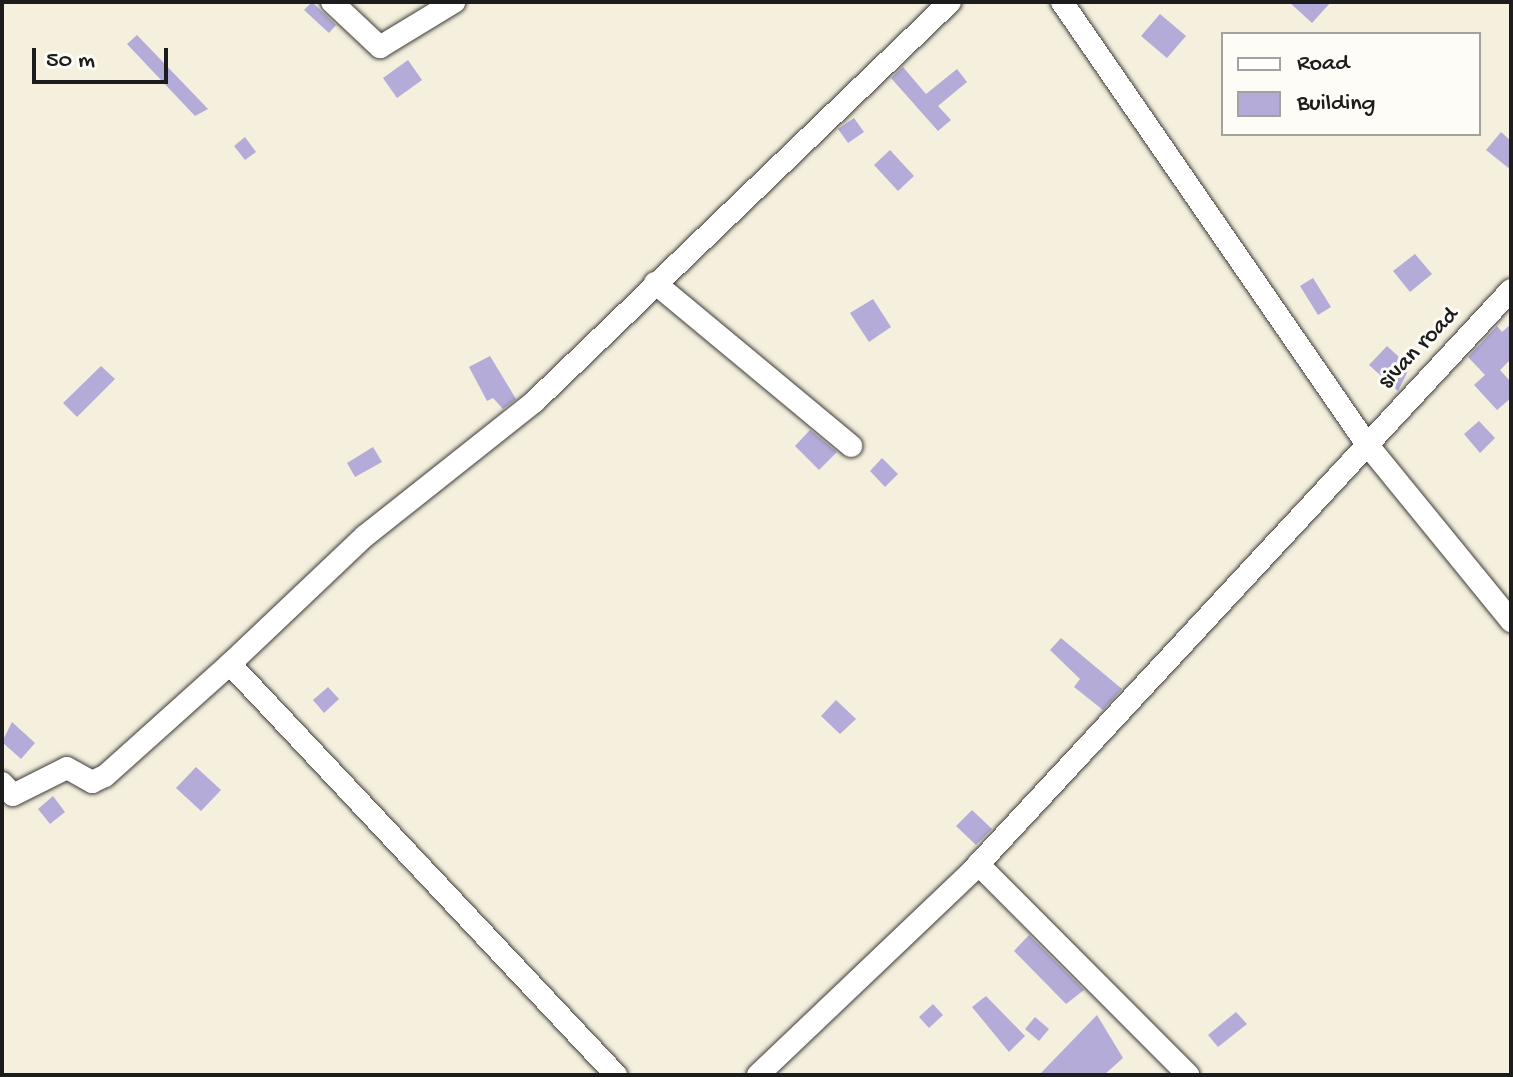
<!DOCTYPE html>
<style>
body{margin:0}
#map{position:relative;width:1513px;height:1077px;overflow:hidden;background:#f5efdd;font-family:"Gochi Hand",sans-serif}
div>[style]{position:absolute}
.building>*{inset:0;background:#b5abd9}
.roads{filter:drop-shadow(0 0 2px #3d3c39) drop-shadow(0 0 2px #3d3c39)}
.minor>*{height:22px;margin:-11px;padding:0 11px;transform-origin:11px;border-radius:11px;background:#fff}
span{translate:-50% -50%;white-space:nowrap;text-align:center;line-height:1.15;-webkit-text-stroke:6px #fdfcf7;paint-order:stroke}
.street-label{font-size:24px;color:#1c1c1c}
.frame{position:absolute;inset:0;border:4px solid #1c1c1c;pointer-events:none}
.legend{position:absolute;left:1221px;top:32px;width:260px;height:104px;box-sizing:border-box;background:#fdfcf7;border:2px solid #a3a29f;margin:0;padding:10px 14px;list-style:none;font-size:24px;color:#1c1c1c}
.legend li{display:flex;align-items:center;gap:16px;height:40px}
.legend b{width:40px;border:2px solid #a3a29f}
.scale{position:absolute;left:32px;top:48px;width:136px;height:36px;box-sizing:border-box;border:4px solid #1c1c1c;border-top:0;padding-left:10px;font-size:24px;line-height:28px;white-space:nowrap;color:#1c1c1c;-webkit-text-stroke:6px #fdfcf7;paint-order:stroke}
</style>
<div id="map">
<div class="building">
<div style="clip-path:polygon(312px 2px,336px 25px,329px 33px,304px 10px)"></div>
<div style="clip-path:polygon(1289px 2px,1331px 2px,1312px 23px)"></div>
<div style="clip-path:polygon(1160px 14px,1186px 36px,1167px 58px,1141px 36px)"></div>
<div style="clip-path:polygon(137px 35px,208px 109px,195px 116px,127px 44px)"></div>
<div style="clip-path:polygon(408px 60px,422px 80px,397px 98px,383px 78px)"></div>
<div style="clip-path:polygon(903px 67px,926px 94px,957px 69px,967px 82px,938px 106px,951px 120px,938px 131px,891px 78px)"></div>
<div style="clip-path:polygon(854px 118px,864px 132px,848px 143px,838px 129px)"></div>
<div style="clip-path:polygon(1501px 132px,1511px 141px,1511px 170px,1486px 150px)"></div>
<div style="clip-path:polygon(245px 137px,256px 152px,245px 160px,234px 146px)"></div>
<div style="clip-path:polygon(890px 150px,914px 176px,898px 191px,874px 165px)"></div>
<div style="clip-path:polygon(1415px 254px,1432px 274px,1410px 292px,1393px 271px)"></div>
<div style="clip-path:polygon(1313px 278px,1331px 307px,1318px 315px,1300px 286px)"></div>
<div style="clip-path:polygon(873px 299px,891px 327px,869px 342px,850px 313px)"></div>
<div style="clip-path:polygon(1511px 324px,1511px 359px,1500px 370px,1511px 382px,1511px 398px,1497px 410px,1474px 385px,1485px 375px,1468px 357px,1497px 326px,1502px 332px)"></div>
<div style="clip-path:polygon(1387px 346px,1410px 367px,1398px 391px,1369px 365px)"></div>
<div style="clip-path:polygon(490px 356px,516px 399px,503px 409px,493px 398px,487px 401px,469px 367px)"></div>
<div style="clip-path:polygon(101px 366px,115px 379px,77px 417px,63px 403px)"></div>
<div style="clip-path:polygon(1479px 421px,1495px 438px,1480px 453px,1464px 434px)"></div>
<div style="clip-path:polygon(810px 430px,837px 452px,819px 470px,795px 446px)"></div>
<div style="clip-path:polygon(373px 447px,382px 462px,355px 477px,347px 463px)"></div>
<div style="clip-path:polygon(882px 458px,898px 474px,885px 487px,870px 471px)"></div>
<div style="clip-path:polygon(1061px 638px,1122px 689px,1103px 710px,1074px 687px,1080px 679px,1050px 650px)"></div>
<div style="clip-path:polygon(328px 687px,339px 699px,324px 713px,313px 700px)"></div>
<div style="clip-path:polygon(836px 700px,856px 719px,840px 734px,821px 716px)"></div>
<div style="clip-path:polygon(12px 722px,35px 743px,21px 759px,2px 742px)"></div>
<div style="clip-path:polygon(196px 767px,221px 790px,201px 811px,176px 788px)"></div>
<div style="clip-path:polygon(53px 796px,65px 812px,50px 824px,38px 809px)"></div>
<div style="clip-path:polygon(972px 810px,992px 829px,976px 845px,956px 826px)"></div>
<div style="clip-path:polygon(1029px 935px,1084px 990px,1066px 1004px,1014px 951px)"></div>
<div style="clip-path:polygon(986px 996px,1025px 1036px,1009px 1052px,972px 1007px)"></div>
<div style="clip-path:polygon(933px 1004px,943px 1015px,929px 1028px,919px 1017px)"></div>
<div style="clip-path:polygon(1236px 1012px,1247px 1024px,1218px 1047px,1208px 1035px)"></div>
<div style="clip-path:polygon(1097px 1015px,1123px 1058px,1104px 1075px,1039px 1075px)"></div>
<div style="clip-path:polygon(1035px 1017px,1049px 1029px,1039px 1041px,1025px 1029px)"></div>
</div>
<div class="roads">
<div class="minor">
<div style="left:332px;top:2px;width:66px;rotate:43.2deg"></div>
<div style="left:380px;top:47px;width:87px;rotate:-31.3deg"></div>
<div style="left:1062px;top:2px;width:536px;rotate:55.42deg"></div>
<div style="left:1366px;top:443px;width:230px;rotate:50.8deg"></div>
<div style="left:655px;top:283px;width:255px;rotate:39.7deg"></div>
<div style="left:230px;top:664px;width:186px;rotate:-43.5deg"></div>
<div style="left:365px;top:536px;width:216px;rotate:-38.4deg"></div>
<div style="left:534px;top:402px;width:577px;rotate:-43.88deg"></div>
<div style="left:2px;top:783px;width:16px;rotate:47deg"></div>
<div style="left:13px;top:795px;width:60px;rotate:-26.6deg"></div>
<div style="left:67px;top:768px;width:29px;rotate:29deg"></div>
<div style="left:92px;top:782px;width:14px;rotate:-25deg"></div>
<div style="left:105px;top:776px;width:168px;rotate:-41.9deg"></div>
<div style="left:230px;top:664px;width:564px;rotate:46.8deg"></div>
<div style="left:978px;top:864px;width:298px;rotate:45.1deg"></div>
<div style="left:758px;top:1075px;width:297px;rotate:-43.6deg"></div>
<div style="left:973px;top:870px;width:791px;rotate:-47.15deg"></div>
</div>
</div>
<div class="street-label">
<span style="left:1419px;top:349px;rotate:-46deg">sivan road</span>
</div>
<div class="frame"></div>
<ul class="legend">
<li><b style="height:10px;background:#fff"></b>Road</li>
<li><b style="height:22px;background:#b5abd9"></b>Building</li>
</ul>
<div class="scale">50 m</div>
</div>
